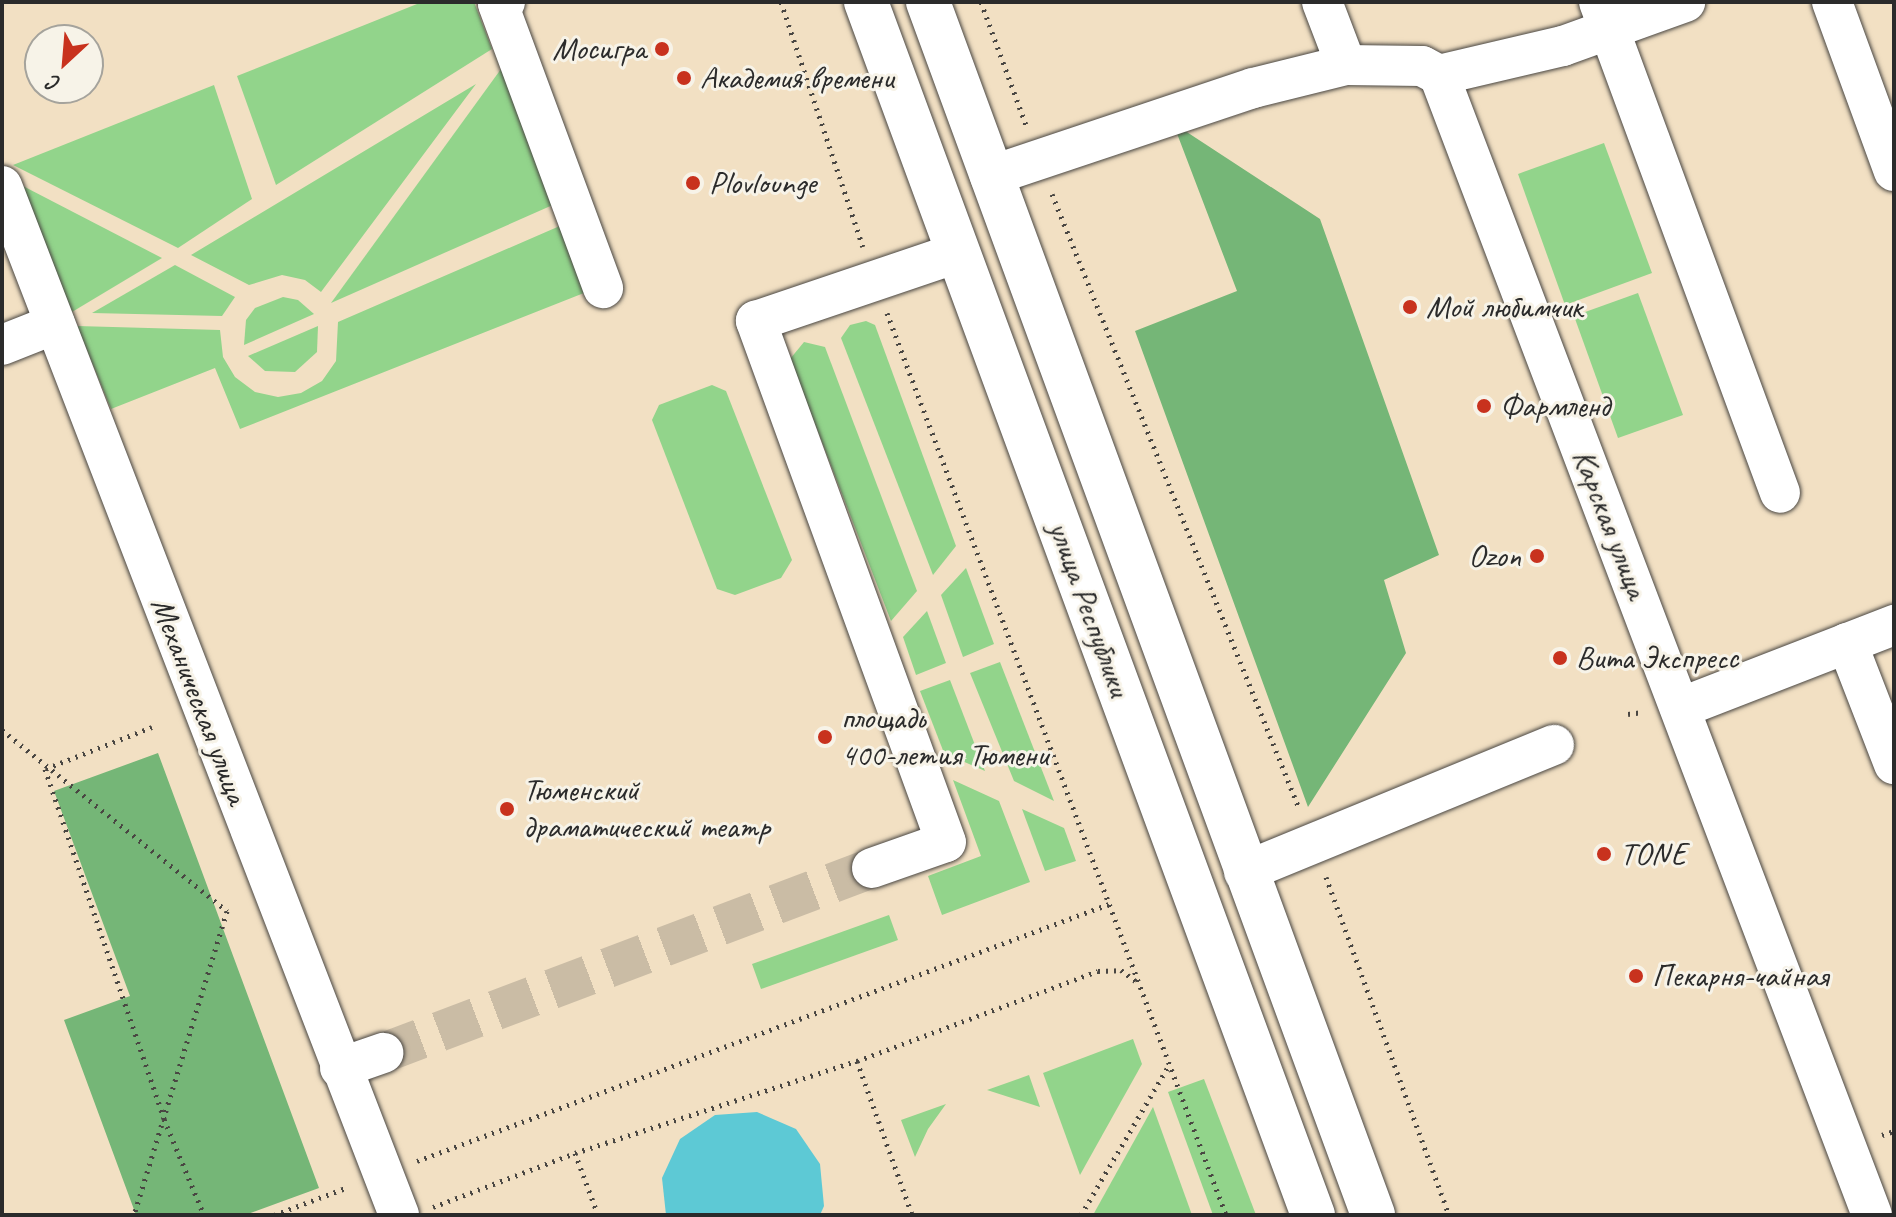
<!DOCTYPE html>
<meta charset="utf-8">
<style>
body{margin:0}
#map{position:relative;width:1896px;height:1217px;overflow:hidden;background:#f2e0c3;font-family:Caveat,sans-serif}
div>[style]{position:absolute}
.green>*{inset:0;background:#92d48b}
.forest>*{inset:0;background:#75b677}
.water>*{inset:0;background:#5dc9d5}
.minor-tunnel>*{height:40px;margin-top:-20px;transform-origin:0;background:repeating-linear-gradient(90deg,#cabca5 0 40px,transparent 0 60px)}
.path>*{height:5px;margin-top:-2.5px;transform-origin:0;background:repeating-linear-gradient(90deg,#494642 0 2px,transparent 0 8px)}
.roads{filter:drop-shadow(0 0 2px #494642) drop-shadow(0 0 2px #494642)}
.minor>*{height:40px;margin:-20px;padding:0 20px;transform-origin:20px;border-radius:20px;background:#fff}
.major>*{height:44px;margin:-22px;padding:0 22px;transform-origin:22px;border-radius:22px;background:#fff}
.dots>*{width:22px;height:22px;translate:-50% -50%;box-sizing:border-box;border:4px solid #f7f3e8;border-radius:50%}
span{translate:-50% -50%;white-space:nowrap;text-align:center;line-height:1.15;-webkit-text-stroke:6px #f7f3e8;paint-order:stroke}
.poi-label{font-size:32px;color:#2b2b2b}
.right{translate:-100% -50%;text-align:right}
.left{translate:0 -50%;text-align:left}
.street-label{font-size:32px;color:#2b2b2b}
.frame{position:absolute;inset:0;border:4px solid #2b2b2b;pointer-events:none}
.north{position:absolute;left:24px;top:24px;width:80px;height:80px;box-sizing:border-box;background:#f7f3e8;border:2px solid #a5a39c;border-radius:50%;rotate:206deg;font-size:22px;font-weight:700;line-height:32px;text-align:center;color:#2b2b2b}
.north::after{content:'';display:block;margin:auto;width:28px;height:36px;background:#c8321e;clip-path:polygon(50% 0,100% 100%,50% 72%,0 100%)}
</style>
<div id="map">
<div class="green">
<div style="clip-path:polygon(422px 2px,474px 2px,492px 49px,276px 185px,237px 76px)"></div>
<div style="clip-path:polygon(501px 69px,555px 204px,331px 303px)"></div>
<div style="clip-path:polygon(476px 84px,321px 292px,305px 280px,282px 275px,249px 285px,191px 255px)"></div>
<div style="clip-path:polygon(214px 85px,252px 199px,178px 248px,13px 165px)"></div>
<div style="clip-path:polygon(1604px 143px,1652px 273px,1565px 305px,1518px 174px)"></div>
<div style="clip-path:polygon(21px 185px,162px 258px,72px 312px)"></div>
<div style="clip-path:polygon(562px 225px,589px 291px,240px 429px,215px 368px,111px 409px,77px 326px,220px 330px,223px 357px,235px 377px,255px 392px,278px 397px,301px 393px,322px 381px,336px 361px,338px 322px)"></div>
<div style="clip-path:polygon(175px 265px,235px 297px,222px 316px,92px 313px)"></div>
<div style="clip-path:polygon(1638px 293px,1683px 415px,1618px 438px,1574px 316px)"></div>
<div style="clip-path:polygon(283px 297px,298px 300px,314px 314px,244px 345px,246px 320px,255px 308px)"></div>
<div style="clip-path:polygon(866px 321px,875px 325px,956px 546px,933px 575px,841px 338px,850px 325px)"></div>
<div style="clip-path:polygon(318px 326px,317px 352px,295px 372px,265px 371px,248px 356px)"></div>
<div style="clip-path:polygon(804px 342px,825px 347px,917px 591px,891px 621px,790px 359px)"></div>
<div style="clip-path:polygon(712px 385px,726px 391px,792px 560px,781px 578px,735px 595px,717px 589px,652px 420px,659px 405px)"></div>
<div style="clip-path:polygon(966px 568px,994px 644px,963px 657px,941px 595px)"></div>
<div style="clip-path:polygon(927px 611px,946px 663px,916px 675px,903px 637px)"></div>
<div style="clip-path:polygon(1000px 662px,1054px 801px,1014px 781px,970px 673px)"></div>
<div style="clip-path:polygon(950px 680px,985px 771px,944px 753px,920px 691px)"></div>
<div style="clip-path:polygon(953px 780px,999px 801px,1030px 882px,942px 915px,928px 876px,981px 856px)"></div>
<div style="clip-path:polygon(1022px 809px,1064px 828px,1076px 861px,1045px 871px)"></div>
<div style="clip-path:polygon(889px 915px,898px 940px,761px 989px,752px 964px)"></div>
<div style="clip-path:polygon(1133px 1039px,1142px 1064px,1080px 1175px,1043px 1073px)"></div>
<div style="clip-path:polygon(1029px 1075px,1040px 1107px,987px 1090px)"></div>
<div style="clip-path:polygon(1204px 1079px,1256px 1215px,1213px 1215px,1168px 1092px)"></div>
<div style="clip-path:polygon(946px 1104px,928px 1129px,915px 1157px,901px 1120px)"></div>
<div style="clip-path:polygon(1153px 1107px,1192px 1215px,1093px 1215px)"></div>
</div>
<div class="forest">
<div style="clip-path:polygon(1173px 123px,1320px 219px,1439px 555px,1384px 580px,1406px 653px,1308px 807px,1135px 331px,1237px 291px)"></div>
<div style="clip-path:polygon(158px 753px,319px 1188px,245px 1215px,136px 1215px,64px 1020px,130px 996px,54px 791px)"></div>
</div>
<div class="water">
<div style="clip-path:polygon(757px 1112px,796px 1129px,820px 1164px,824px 1206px,820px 1215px,666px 1215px,662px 1178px,680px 1139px,715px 1115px)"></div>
</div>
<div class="minor-tunnel">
<div style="left:383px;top:1053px;width:523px;rotate:-20.72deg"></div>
</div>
<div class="path">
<div style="left:781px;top:2px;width:258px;rotate:71.5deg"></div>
<div style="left:981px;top:2px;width:131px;rotate:69.9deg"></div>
<div style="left:1052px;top:194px;width:662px;rotate:68.09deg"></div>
<div style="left:887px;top:313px;width:964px;rotate:69.4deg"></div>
<div style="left:1628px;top:714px;width:15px;rotate:-8deg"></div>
<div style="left:152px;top:727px;width:115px;rotate:158.6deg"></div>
<div style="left:45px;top:769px;width:370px;rotate:71.2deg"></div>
<div style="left:164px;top:1119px;width:104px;rotate:67.4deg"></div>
<div style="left:2px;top:730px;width:289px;rotate:38.8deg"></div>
<div style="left:227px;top:911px;width:318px;rotate:107deg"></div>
<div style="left:1326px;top:877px;width:360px;rotate:70deg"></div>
<div style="left:857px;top:1061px;width:164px;rotate:70.3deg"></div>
<div style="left:1882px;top:1135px;width:13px;rotate:-18deg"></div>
<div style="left:575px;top:1153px;width:66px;rotate:69.6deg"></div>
<div style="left:417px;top:1161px;width:738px;rotate:-20.37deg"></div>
<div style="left:433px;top:1207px;width:152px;rotate:-20.8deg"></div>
<div style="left:575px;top:1153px;width:297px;rotate:-18.1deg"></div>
<div style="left:857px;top:1061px;width:257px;rotate:-20.5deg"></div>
<div style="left:1098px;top:971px;width:23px;rotate:-2deg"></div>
<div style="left:1121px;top:970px;width:21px;rotate:37deg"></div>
<div style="left:274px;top:1215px;width:79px;rotate:-20.7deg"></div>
<div style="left:1081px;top:1215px;width:174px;rotate:-59.6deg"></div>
</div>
<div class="roads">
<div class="minor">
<div style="left:505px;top:2px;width:7px;rotate:164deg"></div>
<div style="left:498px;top:4px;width:303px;rotate:69.7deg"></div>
<div style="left:1322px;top:2px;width:67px;rotate:69.1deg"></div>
<div style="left:1346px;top:65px;width:76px;rotate:0.8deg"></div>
<div style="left:1422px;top:66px;width:19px;rotate:28deg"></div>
<div style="left:1439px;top:75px;width:1219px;rotate:69.2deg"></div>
<div style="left:1599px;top:2px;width:523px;rotate:69.76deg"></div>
<div style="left:1832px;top:2px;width:180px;rotate:69.9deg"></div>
<div style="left:1439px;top:75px;width:127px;rotate:-13.2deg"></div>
<div style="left:1563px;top:46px;width:130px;rotate:-19.8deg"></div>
<div style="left:990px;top:176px;width:277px;rotate:-18.5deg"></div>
<div style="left:1253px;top:88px;width:96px;rotate:-13.9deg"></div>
<div style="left:2px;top:186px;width:1103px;rotate:68.9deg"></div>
<div style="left:2px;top:345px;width:57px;rotate:-21.6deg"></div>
<div style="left:1847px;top:643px;width:130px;rotate:68.8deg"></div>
<div style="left:1680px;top:708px;width:230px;rotate:-21.2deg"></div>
<div style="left:872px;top:868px;width:78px;rotate:-19.4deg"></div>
<div style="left:946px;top:842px;width:555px;rotate:-110.04deg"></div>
<div style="left:756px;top:321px;width:212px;rotate:-18.7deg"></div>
<div style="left:1244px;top:872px;width:335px;rotate:-22.3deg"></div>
<div style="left:340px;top:1068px;width:46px;rotate:-19.2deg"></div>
</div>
<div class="major">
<div style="left:866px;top:2px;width:1293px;rotate:69.77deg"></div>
<div style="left:928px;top:2px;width:1292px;rotate:69.85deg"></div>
</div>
</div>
<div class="dots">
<div style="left:662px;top:49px;background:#c8321e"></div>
<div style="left:684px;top:78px;background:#c8321e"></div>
<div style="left:693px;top:183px;background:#c8321e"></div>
<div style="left:1410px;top:307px;background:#c8321e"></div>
<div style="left:1484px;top:406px;background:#c8321e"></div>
<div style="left:1537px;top:556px;background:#c8321e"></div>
<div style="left:1560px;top:658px;background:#c8321e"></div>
<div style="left:825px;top:737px;background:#c8321e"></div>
<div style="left:507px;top:809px;background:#c8321e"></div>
<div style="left:1604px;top:854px;background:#c8321e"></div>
<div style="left:1636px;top:976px;background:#c8321e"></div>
</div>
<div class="poi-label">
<span class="right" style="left:646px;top:49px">Мосигра</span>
<span class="left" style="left:700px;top:78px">Академия времени</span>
<span class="left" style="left:709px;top:183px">Plovlounge</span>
<span class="left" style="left:1426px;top:307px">Мой любимчик</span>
<span class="left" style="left:1500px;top:406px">Фармленд</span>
<span class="right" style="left:1521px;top:556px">Ozon</span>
<span class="left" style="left:1576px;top:658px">Вита Экспресс</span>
<span class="left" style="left:841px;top:737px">площадь<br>400-летия Тюмени</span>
<span class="left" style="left:523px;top:809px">Тюменский<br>драматический театр</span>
<span class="left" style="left:1620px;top:854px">TONE</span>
<span class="left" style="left:1652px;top:976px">Пекарня-чайная</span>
</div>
<div class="street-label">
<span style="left:1610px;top:524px;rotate:69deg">Карская улица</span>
<span style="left:1089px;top:609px;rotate:70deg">улица Республики</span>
<span style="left:199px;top:701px;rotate:69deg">Механическая улица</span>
</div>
<div class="frame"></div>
<div class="north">С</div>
</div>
